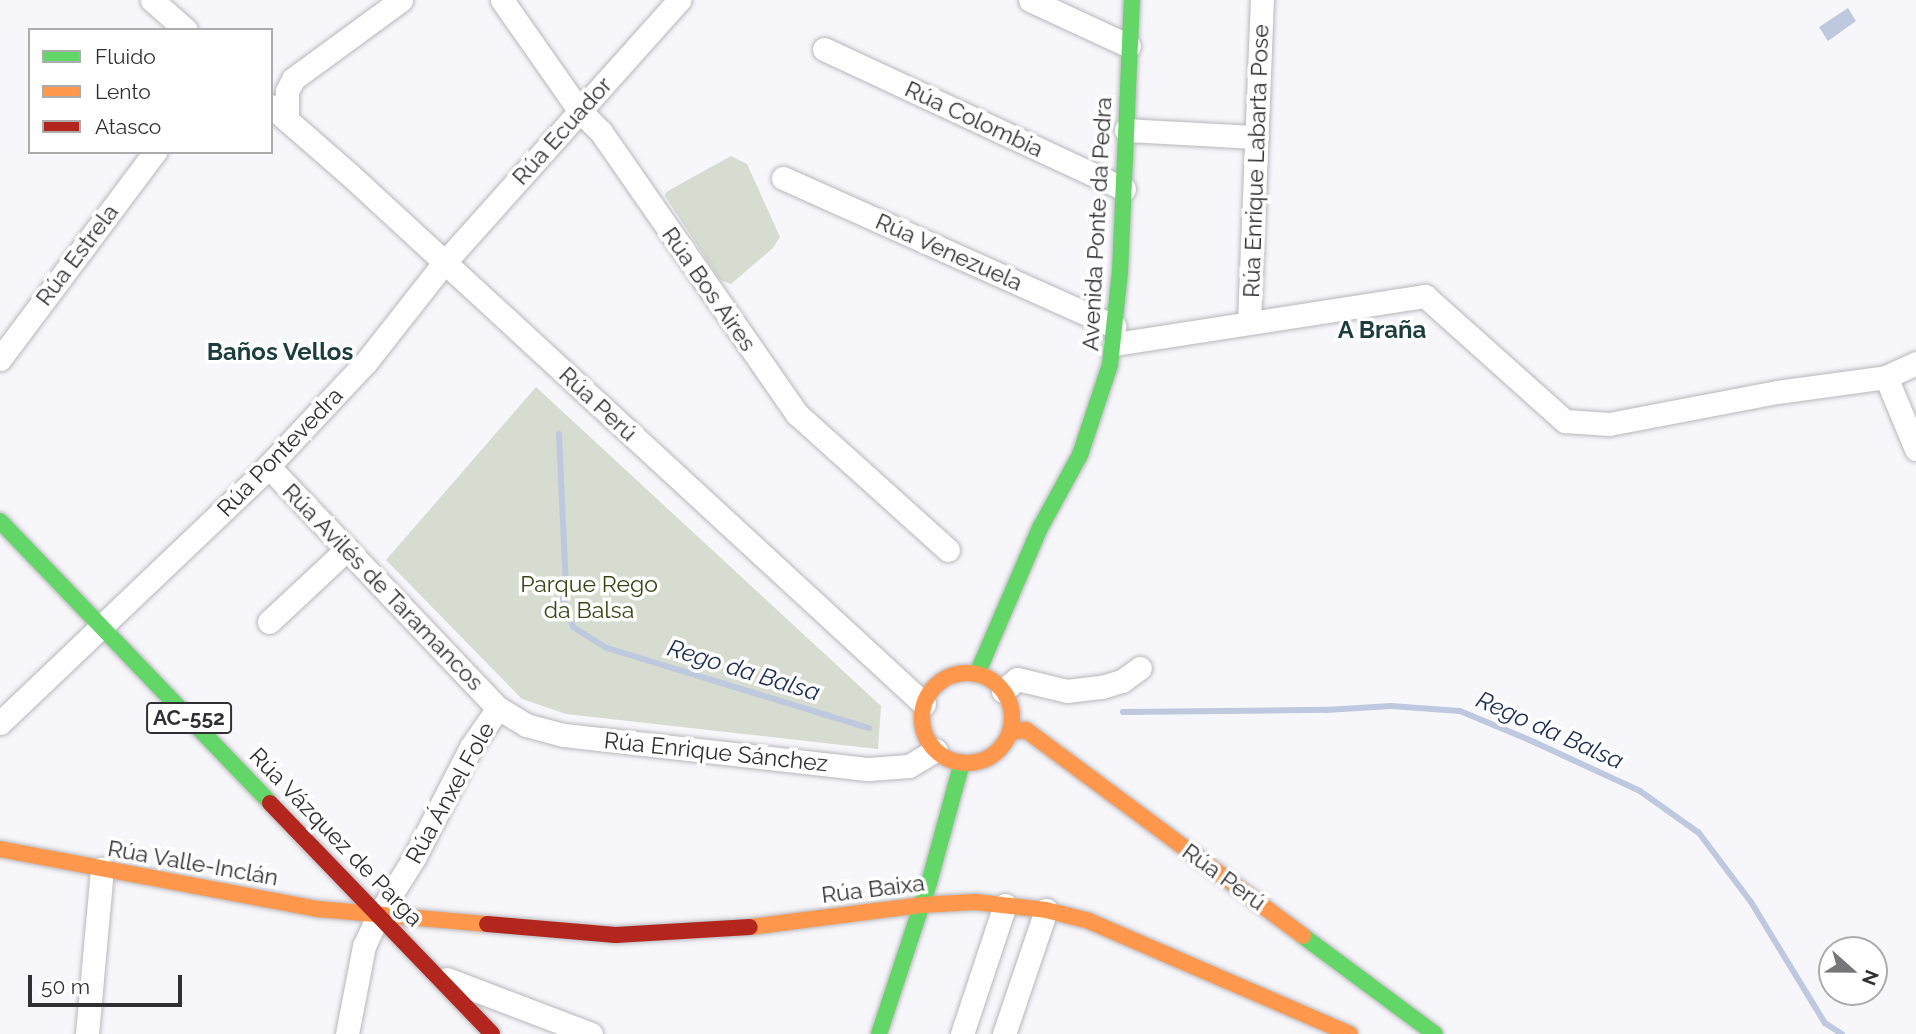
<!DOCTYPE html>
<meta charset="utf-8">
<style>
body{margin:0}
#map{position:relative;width:1916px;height:1034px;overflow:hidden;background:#f7f6fb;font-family:Raleway,sans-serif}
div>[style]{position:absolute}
.green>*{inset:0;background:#d7dcd0}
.water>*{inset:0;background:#bec8de}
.stream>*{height:6px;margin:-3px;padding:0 3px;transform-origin:3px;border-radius:3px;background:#bec8de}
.roads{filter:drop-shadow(0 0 2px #b8b7bb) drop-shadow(0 0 2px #b8b7bb)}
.street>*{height:23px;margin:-11.5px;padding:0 11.5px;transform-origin:11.5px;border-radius:11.5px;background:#fefefe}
.fast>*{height:16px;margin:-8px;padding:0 8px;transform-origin:8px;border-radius:8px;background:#63d668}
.slow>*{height:16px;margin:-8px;padding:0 8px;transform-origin:8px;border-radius:8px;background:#ff974d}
.slow>.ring{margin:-8px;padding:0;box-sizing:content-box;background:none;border:16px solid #ff974d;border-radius:50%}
.jam>*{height:16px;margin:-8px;padding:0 8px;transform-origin:8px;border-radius:8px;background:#b3261e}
span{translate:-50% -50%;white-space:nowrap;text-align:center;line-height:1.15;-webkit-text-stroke:7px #fff;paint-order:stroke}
.shield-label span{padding:2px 5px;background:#fff;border:2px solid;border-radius:5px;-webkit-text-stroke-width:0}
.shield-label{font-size:21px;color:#302f32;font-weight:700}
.street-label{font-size:23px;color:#302f32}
.park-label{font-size:23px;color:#384512}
.neighbourhood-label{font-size:24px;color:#1b3d3d;font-weight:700}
.water-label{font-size:24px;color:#1a2d54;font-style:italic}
.legend{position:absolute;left:28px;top:28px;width:245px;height:126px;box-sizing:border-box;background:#fff;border:2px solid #acacad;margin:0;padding:9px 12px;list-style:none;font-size:21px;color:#302f32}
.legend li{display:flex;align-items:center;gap:14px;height:35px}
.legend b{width:35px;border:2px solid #acacad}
.north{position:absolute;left:1818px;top:936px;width:70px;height:70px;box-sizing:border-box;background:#fff;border:2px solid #acacad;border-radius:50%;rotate:111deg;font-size:19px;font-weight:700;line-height:28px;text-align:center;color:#302f32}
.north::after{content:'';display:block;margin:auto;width:24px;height:32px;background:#767578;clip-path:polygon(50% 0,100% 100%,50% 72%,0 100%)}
.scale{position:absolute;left:28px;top:975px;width:154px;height:32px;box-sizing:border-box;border:4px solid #302f32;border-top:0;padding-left:9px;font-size:21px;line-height:24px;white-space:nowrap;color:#302f32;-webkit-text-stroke:5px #fff;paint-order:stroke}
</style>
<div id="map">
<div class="green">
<div style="clip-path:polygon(731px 156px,747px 164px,780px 237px,773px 248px,731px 284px,720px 280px,665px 196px,666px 192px)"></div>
<div style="clip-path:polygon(536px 387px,881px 706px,878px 749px,566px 714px,522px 699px,386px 560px)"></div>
</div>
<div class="water">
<div style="clip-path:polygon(1848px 8px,1856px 21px,1828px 41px,1819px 27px)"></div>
</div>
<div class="stream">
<div style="left:559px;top:434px;width:153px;rotate:87.4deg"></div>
<div style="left:566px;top:587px;width:12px;rotate:104deg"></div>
<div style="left:563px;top:599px;width:30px;rotate:70deg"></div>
<div style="left:573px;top:627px;width:40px;rotate:32deg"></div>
<div style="left:607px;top:648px;width:274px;rotate:17deg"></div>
<div style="left:1123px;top:712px;width:203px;rotate:-0.6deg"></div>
<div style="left:1326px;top:710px;width:65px;rotate:-3.5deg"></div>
<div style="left:1391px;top:706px;width:69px;rotate:4.1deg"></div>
<div style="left:1460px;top:711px;width:80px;rotate:22.7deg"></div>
<div style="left:1534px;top:742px;width:117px;rotate:24.8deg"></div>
<div style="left:1640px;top:791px;width:72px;rotate:35.4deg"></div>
<div style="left:1699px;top:833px;width:86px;rotate:53deg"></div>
<div style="left:1751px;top:902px;width:142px;rotate:58.6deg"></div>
<div style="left:1825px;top:1023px;width:20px;rotate:33deg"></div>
</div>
<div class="roads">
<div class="street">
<div style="left:152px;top:0;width:45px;rotate:41.4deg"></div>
<div style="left:502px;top:0;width:134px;rotate:55deg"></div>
<div style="left:579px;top:110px;width:31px;rotate:45deg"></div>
<div style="left:601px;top:132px;width:343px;rotate:55.2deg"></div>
<div style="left:797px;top:414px;width:203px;rotate:42deg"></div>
<div style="left:1030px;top:0;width:109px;rotate:24.9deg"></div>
<div style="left:824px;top:49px;width:331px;rotate:25deg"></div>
<div style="left:271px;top:106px;width:103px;rotate:41.1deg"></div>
<div style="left:349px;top:174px;width:782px;rotate:42.67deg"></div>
<div style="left:287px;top:120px;width:29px;rotate:-90deg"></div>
<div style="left:287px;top:91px;width:13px;rotate:-63deg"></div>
<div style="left:293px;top:79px;width:134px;rotate:-36.2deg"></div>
<div style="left:1126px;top:130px;width:131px;rotate:3.1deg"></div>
<div style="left:783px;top:178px;width:363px;rotate:24.1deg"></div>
<div style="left:1249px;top:322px;width:322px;rotate:-87.7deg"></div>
<div style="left:1115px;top:344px;width:314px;rotate:-8.8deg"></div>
<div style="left:1425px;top:296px;width:188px;rotate:41.8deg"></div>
<div style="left:1565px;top:421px;width:44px;rotate:3.9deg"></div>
<div style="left:1609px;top:424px;width:171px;rotate:-10.8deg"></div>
<div style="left:1777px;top:392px;width:110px;rotate:-7.8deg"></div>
<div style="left:1886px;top:377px;width:33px;rotate:-25deg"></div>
<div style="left:0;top:359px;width:259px;rotate:-53.2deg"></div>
<div style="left:1886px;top:377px;width:78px;rotate:67.4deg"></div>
<div style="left:268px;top:466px;width:334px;rotate:46.5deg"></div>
<div style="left:498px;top:708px;width:33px;rotate:31deg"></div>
<div style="left:526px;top:725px;width:39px;rotate:15deg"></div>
<div style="left:564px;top:735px;width:307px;rotate:6.4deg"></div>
<div style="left:869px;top:769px;width:40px;rotate:-4.3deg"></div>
<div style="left:909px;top:766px;width:31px;rotate:-31deg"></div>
<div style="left:269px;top:622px;width:107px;rotate:-43.1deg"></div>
<div style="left:1003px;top:691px;width:18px;rotate:-41deg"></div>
<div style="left:1017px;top:679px;width:51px;rotate:13.5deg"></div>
<div style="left:1067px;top:691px;width:35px;rotate:-7deg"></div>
<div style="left:1102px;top:687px;width:21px;rotate:-17deg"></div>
<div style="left:1122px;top:681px;width:22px;rotate:-36deg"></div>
<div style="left:0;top:723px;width:358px;rotate:-43.6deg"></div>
<div style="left:259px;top:476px;width:156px;rotate:-46.8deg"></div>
<div style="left:366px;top:362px;width:126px;rotate:-51.8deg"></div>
<div style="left:444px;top:263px;width:353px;rotate:-48.2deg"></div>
<div style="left:447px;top:979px;width:154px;rotate:20.9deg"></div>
<div style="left:87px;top:1034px;width:166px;rotate:-84.8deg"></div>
<div style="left:347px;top:1034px;width:90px;rotate:-79.1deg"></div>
<div style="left:364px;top:946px;width:35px;rotate:-65deg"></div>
<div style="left:379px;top:914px;width:66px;rotate:-58deg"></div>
<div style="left:414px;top:858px;width:125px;rotate:-62.8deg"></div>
<div style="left:471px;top:747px;width:47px;rotate:-55.3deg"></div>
<div style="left:962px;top:1034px;width:136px;rotate:-71.6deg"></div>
<div style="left:1004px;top:1034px;width:131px;rotate:-71.3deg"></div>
</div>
<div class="fast">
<div style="left:0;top:521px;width:390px;rotate:46.2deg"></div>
<div style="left:977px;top:674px;width:159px;rotate:-66.7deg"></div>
<div style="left:1040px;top:528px;width:83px;rotate:-61.3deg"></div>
<div style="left:1080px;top:455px;width:95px;rotate:-71.6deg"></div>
<div style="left:1110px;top:365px;width:94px;rotate:-83.9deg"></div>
<div style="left:1120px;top:272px;width:272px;rotate:-87.5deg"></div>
<div style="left:1303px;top:936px;width:164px;rotate:36.6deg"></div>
<div style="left:879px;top:1034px;width:159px;rotate:-71.7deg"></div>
<div style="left:929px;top:883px;width:125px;rotate:-74.7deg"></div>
</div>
<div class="slow">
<div class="ring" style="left:922px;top:673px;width:74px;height:74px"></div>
<div style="left:1010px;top:732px;width:16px;rotate:-7deg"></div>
<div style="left:1026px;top:730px;width:345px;rotate:36.6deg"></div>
<div style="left:0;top:849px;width:324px;rotate:10.7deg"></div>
<div style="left:318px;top:909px;width:170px;rotate:5.1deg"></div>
<div style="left:750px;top:927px;width:172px;rotate:-7.3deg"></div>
<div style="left:921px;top:905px;width:54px;rotate:-3.2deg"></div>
<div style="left:975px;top:902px;width:71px;rotate:6.4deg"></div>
<div style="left:1046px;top:910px;width:44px;rotate:14.3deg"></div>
<div style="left:1089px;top:921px;width:284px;rotate:23.4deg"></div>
</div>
<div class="jam">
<div style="left:270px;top:803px;width:320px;rotate:46.1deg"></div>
<div style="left:487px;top:924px;width:129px;rotate:4.9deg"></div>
<div style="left:616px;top:935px;width:134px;rotate:-3.4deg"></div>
</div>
</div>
<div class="shield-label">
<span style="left:189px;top:718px">AC-552</span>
</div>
<div class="street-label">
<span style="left:974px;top:119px;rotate:25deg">Rúa Colombia</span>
<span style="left:562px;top:131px;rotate:-48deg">Rúa Ecuador</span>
<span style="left:1256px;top:161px;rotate:-88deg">Rúa Enrique Labarta Pose</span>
<span style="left:1097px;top:224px;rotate:-87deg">Avenida Ponte da Pedra</span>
<span style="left:949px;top:252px;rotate:24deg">Rúa Venezuela</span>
<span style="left:77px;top:255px;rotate:-53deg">Rúa Estrela</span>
<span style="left:709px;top:289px;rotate:55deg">Rúa Bos Aires</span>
<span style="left:598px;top:404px;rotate:43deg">Rúa Perú</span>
<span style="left:280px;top:452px;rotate:-46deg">Rúa Pontevedra</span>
<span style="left:383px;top:587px;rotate:46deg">Rúa Avilés de Taramancos</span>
<span style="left:716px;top:752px;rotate:6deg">Rúa Enrique Sánchez</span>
<span style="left:450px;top:793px;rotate:-61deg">Rúa Ánxel Fole</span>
<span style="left:336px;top:837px;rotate:46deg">Rúa Vázquez de Parga</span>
<span style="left:193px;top:863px;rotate:10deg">Rúa Valle-Inclán</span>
<span style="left:1224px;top:877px;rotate:36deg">Rúa Perú</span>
<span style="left:873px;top:889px;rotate:-7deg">Rúa Baixa</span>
</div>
<div class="park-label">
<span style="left:589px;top:597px">Parque Rego<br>da Balsa</span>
</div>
<div class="neighbourhood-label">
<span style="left:1382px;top:330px">A Braña</span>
<span style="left:280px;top:352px">Baños Vellos</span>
</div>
<div class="water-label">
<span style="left:744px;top:670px;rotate:17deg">Rego da Balsa</span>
<span style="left:1550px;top:730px;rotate:24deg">Rego da Balsa</span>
</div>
<ul class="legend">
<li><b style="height:9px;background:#63d668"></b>Fluido</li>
<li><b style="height:9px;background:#ff974d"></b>Lento</li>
<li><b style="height:9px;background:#b3261e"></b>Atasco</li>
</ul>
<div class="north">N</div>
<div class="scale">50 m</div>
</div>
